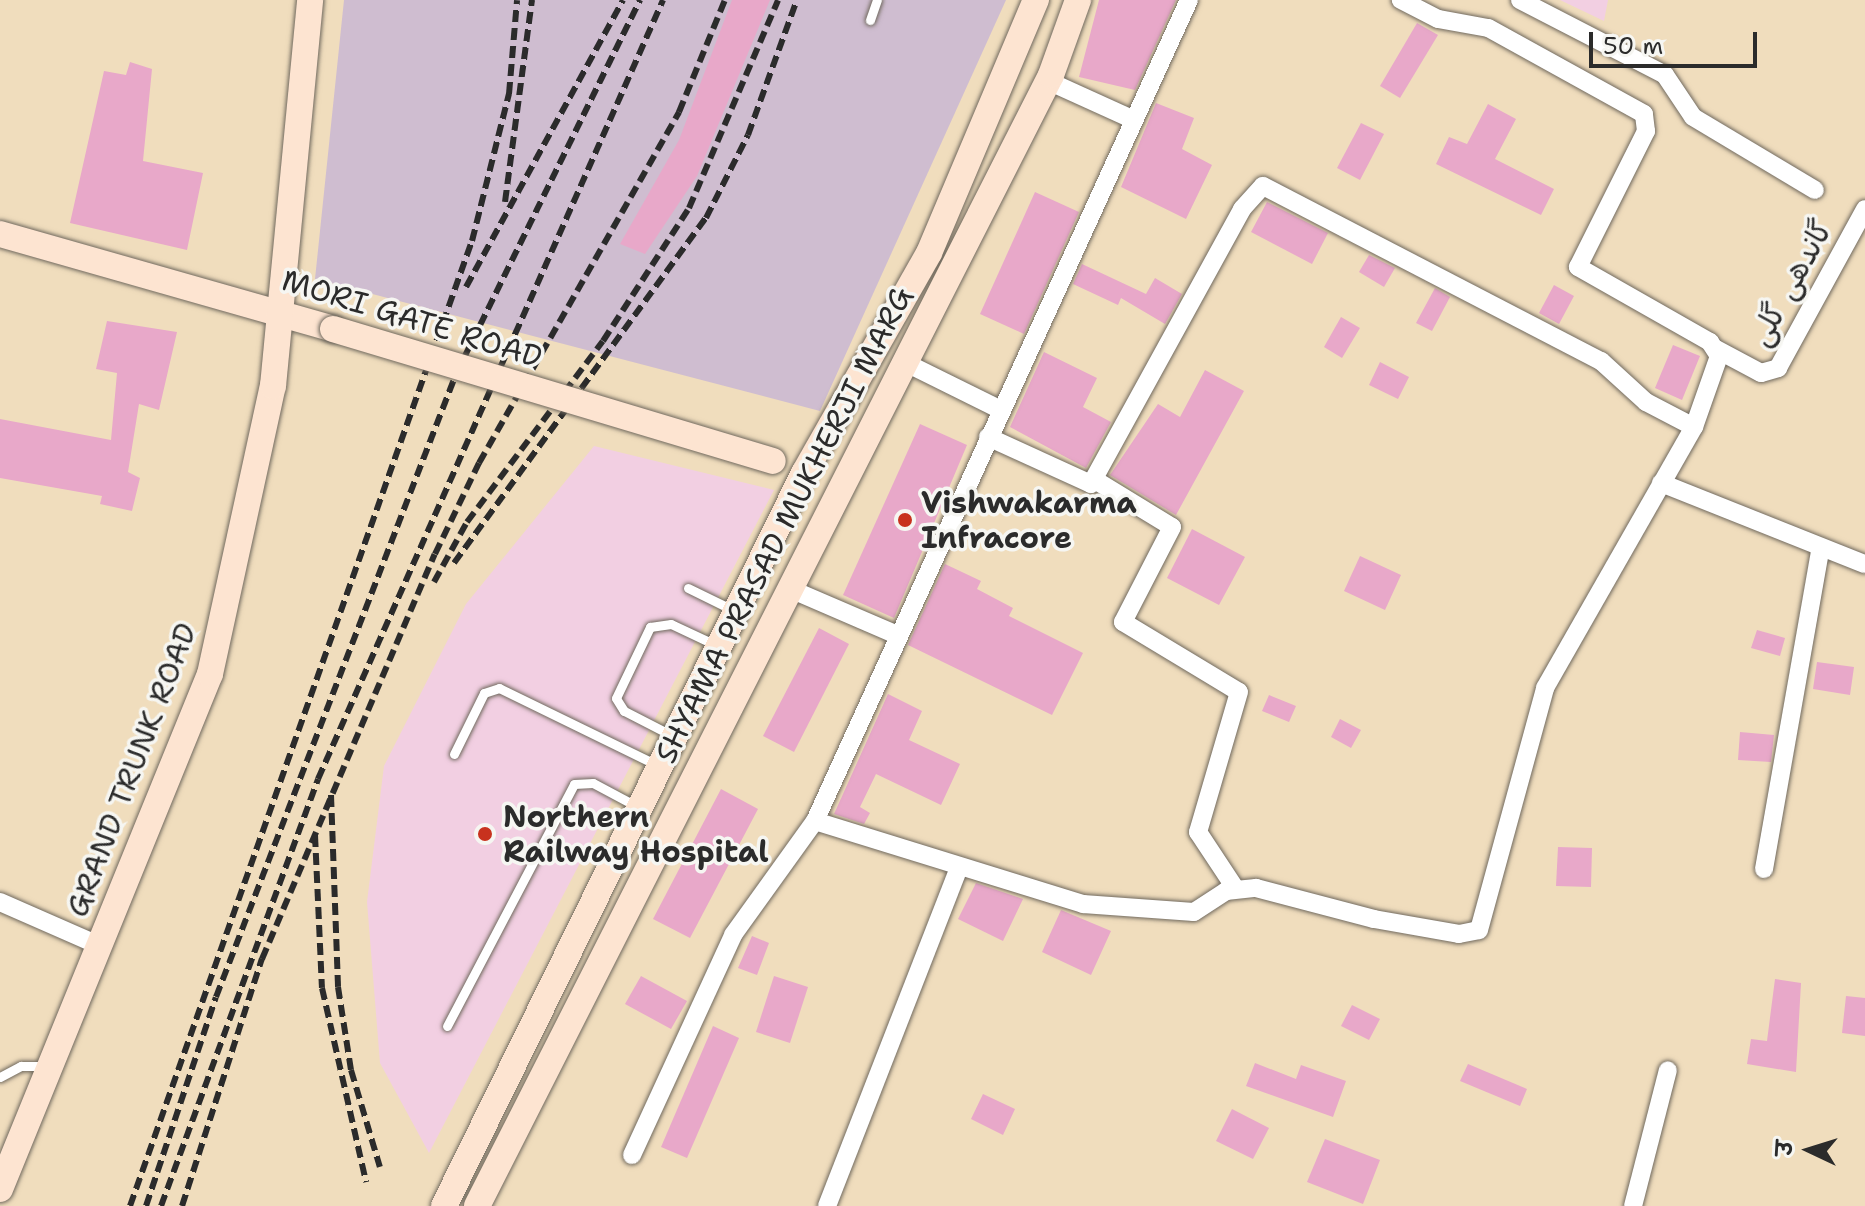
<!DOCTYPE html>
<meta charset="utf-8">
<style>
body{margin:0}
#map{position:relative;width:1865px;height:1206px;overflow:hidden;background:#f0ddbd;font-family:"Shantell Sans","Playpen Sans Arabic","Playpen Sans Deva",sans-serif}
div>[style]{position:absolute}
.built>*{inset:0;background:#f2cfe2}
.industrial>*{inset:0;background:#cfbdd0}
.building>*{inset:0;background:#e8a8c9}
.roads{filter:drop-shadow(0 0 2px #70695e) drop-shadow(0 0 2px #70695e)}
.lane>*{height:9px;margin:-4.5px;padding:0 4.5px;transform-origin:4.5px;border-radius:4.5px;background:#fff}
.street>*{height:18px;margin:-9px;padding:0 9px;transform-origin:9px;border-radius:9px;background:#fff}
.secondary>*{height:26px;margin:-13px;padding:0 13px;transform-origin:13px;border-radius:13px;background:#fde4d1}
.rail>*{height:6px;margin-top:-3px;transform-origin:0;background:repeating-linear-gradient(90deg,#2b2b2b 0 12px,transparent 0 18px)}
.bridges{filter:drop-shadow(0 0 2px #70695e) drop-shadow(0 0 2px #70695e)}
.secondary-bridge>*{height:26px;margin:-13px;padding:0 13px;transform-origin:13px;border-radius:13px;background:#fde4d1}
.dots>*{width:22px;height:22px;translate:-50% -50%;box-sizing:border-box;border:4px solid #f6f6f2;border-radius:50%}
span{translate:-50% -50%;white-space:nowrap;text-align:center;line-height:1.15;-webkit-text-stroke:7px #f6f6f2;paint-order:stroke}
.street-label{font-size:30px;color:#2b2b2b}
.poi-label{font-size:30px;color:#2b2b2b;font-weight:700}
.left{translate:0 -50%;text-align:left}
.north{position:absolute;left:1769px;top:1110px;width:80px;height:80px;-webkit-text-stroke:6px #f6f6f2;paint-order:stroke;rotate:274deg;font-size:22px;font-weight:700;line-height:32px;text-align:center;color:#2b2b2b}
.north::after{content:'';display:block;margin:auto;width:28px;height:36px;background:#2b2b2b;clip-path:polygon(50% 0,100% 100%,50% 72%,0 100%)}
.scale{position:absolute;left:1589px;top:32px;width:168px;height:36px;box-sizing:border-box;border:4px solid #2b2b2b;border-top:0;padding-left:10px;font-size:24px;line-height:28px;white-space:nowrap;color:#2b2b2b;-webkit-text-stroke:6px #f6f6f2;paint-order:stroke}
</style>
<div id="map">
<div class="built">
<div style="clip-path:polygon(1560px 0,1608px 0,1604px 21px)"></div>
<div style="clip-path:polygon(594px 446px,774px 490px,429px 1153px,380px 1063px,367px 902px,384px 766px,466px 604px)"></div>
</div>
<div class="industrial">
<div style="clip-path:polygon(344px 0,1006px 0,820px 411px,315px 279px)"></div>
</div>
<div class="building">
<div style="clip-path:polygon(732px 0,770px 0,697px 176px,645px 254px,620px 244px,679px 140px)"></div>
<div style="clip-path:polygon(1099px 0,1176px 0,1135px 90px,1079px 77px)"></div>
<div style="clip-path:polygon(1417px 23px,1438px 35px,1400px 98px,1380px 86px)"></div>
<div style="clip-path:polygon(130px 62px,152px 69px,143px 161px,203px 173px,187px 250px,70px 223px,104px 71px,126px 75px)"></div>
<div style="clip-path:polygon(1156px 103px,1194px 118px,1182px 149px,1212px 165px,1186px 219px,1121px 187px)"></div>
<div style="clip-path:polygon(1488px 104px,1516px 119px,1495px 159px,1554px 189px,1541px 215px,1436px 164px,1449px 137px,1467px 144px)"></div>
<div style="clip-path:polygon(1361px 123px,1384px 134px,1360px 180px,1337px 168px)"></div>
<div style="clip-path:polygon(1035px 192px,1079px 212px,1024px 334px,980px 314px)"></div>
<div style="clip-path:polygon(1267px 202px,1328px 233px,1312px 264px,1251px 232px)"></div>
<div style="clip-path:polygon(1369px 255px,1395px 268px,1384px 287px,1359px 272px)"></div>
<div style="clip-path:polygon(1082px 264px,1146px 294px,1155px 278px,1182px 294px,1165px 324px,1121px 298px,1118px 305px,1073px 284px)"></div>
<div style="clip-path:polygon(1554px 285px,1574px 296px,1559px 324px,1539px 313px)"></div>
<div style="clip-path:polygon(1435px 288px,1450px 297px,1432px 331px,1416px 323px)"></div>
<div style="clip-path:polygon(1341px 317px,1360px 328px,1342px 358px,1324px 347px)"></div>
<div style="clip-path:polygon(107px 321px,177px 332px,159px 410px,139px 404px,128px 472px,140px 478px,132px 511px,100px 504px,102px 496px,0 478px,0 419px,111px 440px,117px 373px,96px 369px)"></div>
<div style="clip-path:polygon(1673px 345px,1700px 356px,1682px 400px,1655px 388px)"></div>
<div style="clip-path:polygon(1044px 352px,1097px 378px,1083px 407px,1111px 422px,1086px 468px,1010px 427px)"></div>
<div style="clip-path:polygon(1380px 362px,1409px 377px,1398px 399px,1369px 385px)"></div>
<div style="clip-path:polygon(1205px 370px,1244px 391px,1176px 515px,1110px 475px,1158px 404px,1180px 417px)"></div>
<div style="clip-path:polygon(920px 424px,967px 445px,894px 618px,843px 595px)"></div>
<div style="clip-path:polygon(1192px 529px,1245px 557px,1219px 605px,1167px 578px)"></div>
<div style="clip-path:polygon(1360px 556px,1401px 575px,1385px 610px,1344px 591px)"></div>
<div style="clip-path:polygon(945px 564px,981px 581px,977px 589px,1013px 608px,1009px 616px,1083px 653px,1052px 715px,908px 645px)"></div>
<div style="clip-path:polygon(819px 628px,849px 644px,794px 752px,763px 736px)"></div>
<div style="clip-path:polygon(1757px 630px,1785px 638px,1780px 656px,1751px 648px)"></div>
<div style="clip-path:polygon(1817px 662px,1854px 667px,1850px 695px,1813px 689px)"></div>
<div style="clip-path:polygon(888px 694px,922px 711px,909px 740px,960px 764px,941px 805px,876px 774px,860px 807px,870px 813px,864px 824px,834px 814px)"></div>
<div style="clip-path:polygon(1269px 695px,1296px 706px,1289px 722px,1262px 711px)"></div>
<div style="clip-path:polygon(1340px 719px,1361px 730px,1351px 748px,1331px 737px)"></div>
<div style="clip-path:polygon(1740px 732px,1774px 735px,1771px 762px,1738px 760px)"></div>
<div style="clip-path:polygon(721px 789px,758px 809px,690px 938px,653px 919px)"></div>
<div style="clip-path:polygon(1558px 847px,1592px 848px,1591px 887px,1556px 886px)"></div>
<div style="clip-path:polygon(976px 883px,1023px 899px,1003px 941px,958px 919px)"></div>
<div style="clip-path:polygon(1061px 910px,1111px 931px,1091px 975px,1042px 952px)"></div>
<div style="clip-path:polygon(752px 936px,769px 943px,757px 975px,738px 968px)"></div>
<div style="clip-path:polygon(641px 976px,687px 1001px,671px 1029px,625px 1004px)"></div>
<div style="clip-path:polygon(774px 976px,808px 987px,790px 1043px,756px 1032px)"></div>
<div style="clip-path:polygon(1775px 979px,1801px 983px,1796px 1072px,1747px 1064px,1751px 1039px,1767px 1041px)"></div>
<div style="clip-path:polygon(1846px 996px,1865px 998px,1865px 1036px,1842px 1033px)"></div>
<div style="clip-path:polygon(1352px 1005px,1380px 1019px,1369px 1040px,1341px 1026px)"></div>
<div style="clip-path:polygon(713px 1026px,739px 1038px,687px 1158px,661px 1147px)"></div>
<div style="clip-path:polygon(1255px 1063px,1296px 1079px,1301px 1065px,1346px 1081px,1333px 1117px,1246px 1086px)"></div>
<div style="clip-path:polygon(1468px 1064px,1527px 1089px,1520px 1106px,1460px 1081px)"></div>
<div style="clip-path:polygon(983px 1094px,1015px 1109px,1003px 1135px,971px 1119px)"></div>
<div style="clip-path:polygon(1232px 1109px,1269px 1128px,1253px 1159px,1216px 1141px)"></div>
<div style="clip-path:polygon(1325px 1139px,1380px 1160px,1363px 1204px,1307px 1182px)"></div>
</div>
<div class="roads">
<div class="lane">
<div style="left:870px;top:20px;width:21px;rotate:-71deg"></div>
<div style="left:688px;top:588px;width:52px;rotate:26.1deg"></div>
<div style="left:671px;top:735px;width:53px;rotate:-152.9deg"></div>
<div style="left:624px;top:711px;width:15px;rotate:-122deg"></div>
<div style="left:616px;top:698px;width:79px;rotate:-64.4deg"></div>
<div style="left:650px;top:627px;width:21px;rotate:-8deg"></div>
<div style="left:671px;top:624px;width:52px;rotate:25.1deg"></div>
<div style="left:454px;top:754px;width:68px;rotate:-63.8deg"></div>
<div style="left:484px;top:693px;width:16px;rotate:-18deg"></div>
<div style="left:499px;top:688px;width:176px;rotate:26deg"></div>
<div style="left:447px;top:1026px;width:273px;rotate:-62.3deg"></div>
<div style="left:574px;top:784px;width:19px;rotate:-3deg"></div>
<div style="left:593px;top:783px;width:51px;rotate:28.1deg"></div>
<div style="left:0;top:1077px;width:24px;rotate:-28deg"></div>
<div style="left:21px;top:1066px;width:24px"></div>
</div>
<div class="street">
<div style="left:1520px;top:0;width:163px;rotate:27.3deg"></div>
<div style="left:1665px;top:75px;width:50px;rotate:56.3deg"></div>
<div style="left:1693px;top:117px;width:142px;rotate:30.9deg"></div>
<div style="left:1048px;top:81px;width:94px;rotate:24.4deg"></div>
<div style="left:1716px;top:349px;width:51px;rotate:28.1deg"></div>
<div style="left:1761px;top:373px;width:18px;rotate:-16deg"></div>
<div style="left:1778px;top:368px;width:181px;rotate:-61.3deg"></div>
<div style="left:904px;top:362px;width:108px;rotate:26.3deg"></div>
<div style="left:988px;top:437px;width:113px;rotate:24.5deg"></div>
<div style="left:1091px;top:484px;width:314px;rotate:-61.2deg"></div>
<div style="left:1242px;top:209px;width:31px;rotate:-48deg"></div>
<div style="left:1263px;top:186px;width:381px;rotate:27.4deg"></div>
<div style="left:1601px;top:361px;width:61px;rotate:42.3deg"></div>
<div style="left:1646px;top:402px;width:54px;rotate:27.5deg"></div>
<div style="left:1095px;top:480px;width:90px;rotate:31.4deg"></div>
<div style="left:1172px;top:527px;width:107px;rotate:117.3deg"></div>
<div style="left:1123px;top:622px;width:135px;rotate:31.1deg"></div>
<div style="left:1239px;top:692px;width:146px;rotate:106.3deg"></div>
<div style="left:1198px;top:832px;width:67px;rotate:56.5deg"></div>
<div style="left:1661px;top:483px;width:219px;rotate:21.7deg"></div>
<div style="left:788px;top:588px;width:116px;rotate:23.3deg"></div>
<div style="left:815px;top:821px;width:281px;rotate:17.2deg"></div>
<div style="left:1083px;top:904px;width:111px;rotate:4.1deg"></div>
<div style="left:1194px;top:912px;width:38px;rotate:-33deg"></div>
<div style="left:1226px;top:891px;width:30px;rotate:-6deg"></div>
<div style="left:1256px;top:888px;width:122px;rotate:14.7deg"></div>
<div style="left:1374px;top:919px;width:86px;rotate:10deg"></div>
<div style="left:1459px;top:934px;width:20px;rotate:-11deg"></div>
<div style="left:1479px;top:930px;width:251px;rotate:-74.7deg"></div>
<div style="left:1545px;top:688px;width:301px;rotate:-60.3deg"></div>
<div style="left:1694px;top:427px;width:75px;rotate:-70.6deg"></div>
<div style="left:1719px;top:356px;width:17px;rotate:-123deg"></div>
<div style="left:1710px;top:342px;width:152px;rotate:-150.4deg"></div>
<div style="left:1578px;top:267px;width:152px;rotate:-63.4deg"></div>
<div style="left:1646px;top:131px;width:17px;rotate:-97deg"></div>
<div style="left:1644px;top:114px;width:178px;rotate:-151.1deg"></div>
<div style="left:1488px;top:28px;width:51px;rotate:-169.8deg"></div>
<div style="left:1438px;top:19px;width:42px;rotate:-152.8deg"></div>
<div style="left:1764px;top:869px;width:322px;rotate:-80deg"></div>
<div style="left:0;top:902px;width:109px;rotate:23.7deg"></div>
<div style="left:632px;top:1155px;width:242px;rotate:-65.3deg"></div>
<div style="left:733px;top:935px;width:140px;rotate:-54.3deg"></div>
<div style="left:815px;top:821px;width:902px;rotate:-65.51deg"></div>
<div style="left:827px;top:1206px;width:363px;rotate:-68.7deg"></div>
<div style="left:1633px;top:1206px;width:140px;rotate:-75.6deg"></div>
</div>
<div class="secondary">
<div style="left:0;top:234px;width:346px;rotate:15.9deg"></div>
<div style="left:0;top:1189px;width:556px;rotate:-67.82deg"></div>
<div style="left:210px;top:674px;width:295px;rotate:-77.7deg"></div>
<div style="left:273px;top:386px;width:388px;rotate:-84.5deg"></div>
<div style="left:444px;top:1206px;width:817px;rotate:-63.84deg"></div>
<div style="left:804px;top:473px;width:253px;rotate:-60.4deg"></div>
<div style="left:929px;top:253px;width:275px;rotate:-67.1deg"></div>
<div style="left:477px;top:1206px;width:1268px;rotate:-63.09deg"></div>
<div style="left:1051px;top:75px;width:80px;rotate:-70.2deg"></div>
</div>
</div>
<div class="rail">
<div style="left:505px;top:202px;width:204px;rotate:-82.4deg"></div>
<div style="left:466px;top:287px;width:327px;rotate:-61.3deg"></div>
<div style="left:454px;top:563px;width:427px;rotate:-53.9deg"></div>
<div style="left:706px;top:218px;width:93px;rotate:-63.2deg"></div>
<div style="left:748px;top:135px;width:144px;rotate:-70.1deg"></div>
<div style="left:434px;top:582px;width:68px;rotate:-61.2deg"></div>
<div style="left:467px;top:522px;width:226px;rotate:-53.1deg"></div>
<div style="left:603px;top:341px;width:158px;rotate:-57.1deg"></div>
<div style="left:689px;top:208px;width:226px;rotate:-66.8deg"></div>
<div style="left:331px;top:795px;width:192px;rotate:87.9deg"></div>
<div style="left:338px;top:987px;width:84px;rotate:81.1deg"></div>
<div style="left:351px;top:1070px;width:101px;rotate:73.4deg"></div>
<div style="left:315px;top:835px;width:153px;rotate:87.4deg"></div>
<div style="left:322px;top:988px;width:199px;rotate:77.2deg"></div>
<div style="left:130px;top:1206px;width:1024px;rotate:-70.49deg"></div>
<div style="left:472px;top:241px;width:152px;rotate:-75.9deg"></div>
<div style="left:509px;top:94px;width:94px;rotate:-85.1deg"></div>
<div style="left:146px;top:1206px;width:220px;rotate:-71.5deg"></div>
<div style="left:216px;top:997px;width:668px;rotate:-68.93deg"></div>
<div style="left:456px;top:374px;width:417px;rotate:-63.8deg"></div>
<div style="left:161px;top:1206px;width:455px;rotate:-69.8deg"></div>
<div style="left:318px;top:779px;width:852px;rotate:-66.11deg"></div>
<div style="left:182px;top:1206px;width:260px;rotate:-72.1deg"></div>
<div style="left:262px;top:959px;width:440px;rotate:-66.9deg"></div>
<div style="left:435px;top:554px;width:101px;rotate:-64.2deg"></div>
<div style="left:479px;top:463px;width:404px;rotate:-60.3deg"></div>
<div style="left:679px;top:112px;width:121px;rotate:-67.7deg"></div>
</div>
<div class="bridges">
<div class="secondary-bridge">
<div style="left:333px;top:329px;width:459px;rotate:16.7deg"></div>
</div>
</div>
<div class="dots">
<div style="left:905px;top:520px;background:#c8321e"></div>
<div style="left:485px;top:834px;background:#c8321e"></div>
</div>
<div class="street-label">
<span style="left:1791px;top:283px;rotate:-61deg">گاندھی گلی</span>
<span style="left:412px;top:319px;rotate:17deg">MORI GATE ROAD</span>
<span style="left:784px;top:525px;rotate:-63deg">SHYAMA PRASAD MUKHERJI MARG</span>
<span style="left:132px;top:770px;rotate:-69deg">GRAND TRUNK ROAD</span>
</div>
<div class="poi-label">
<span class="left" style="left:921px;top:520px">Vishwakarma<br>Infracore</span>
<span class="left" style="left:503px;top:834px">Northern<br>Railway Hospital</span>
</div>
<div class="north">उ</div>
<div class="scale">50 m</div>
</div>
